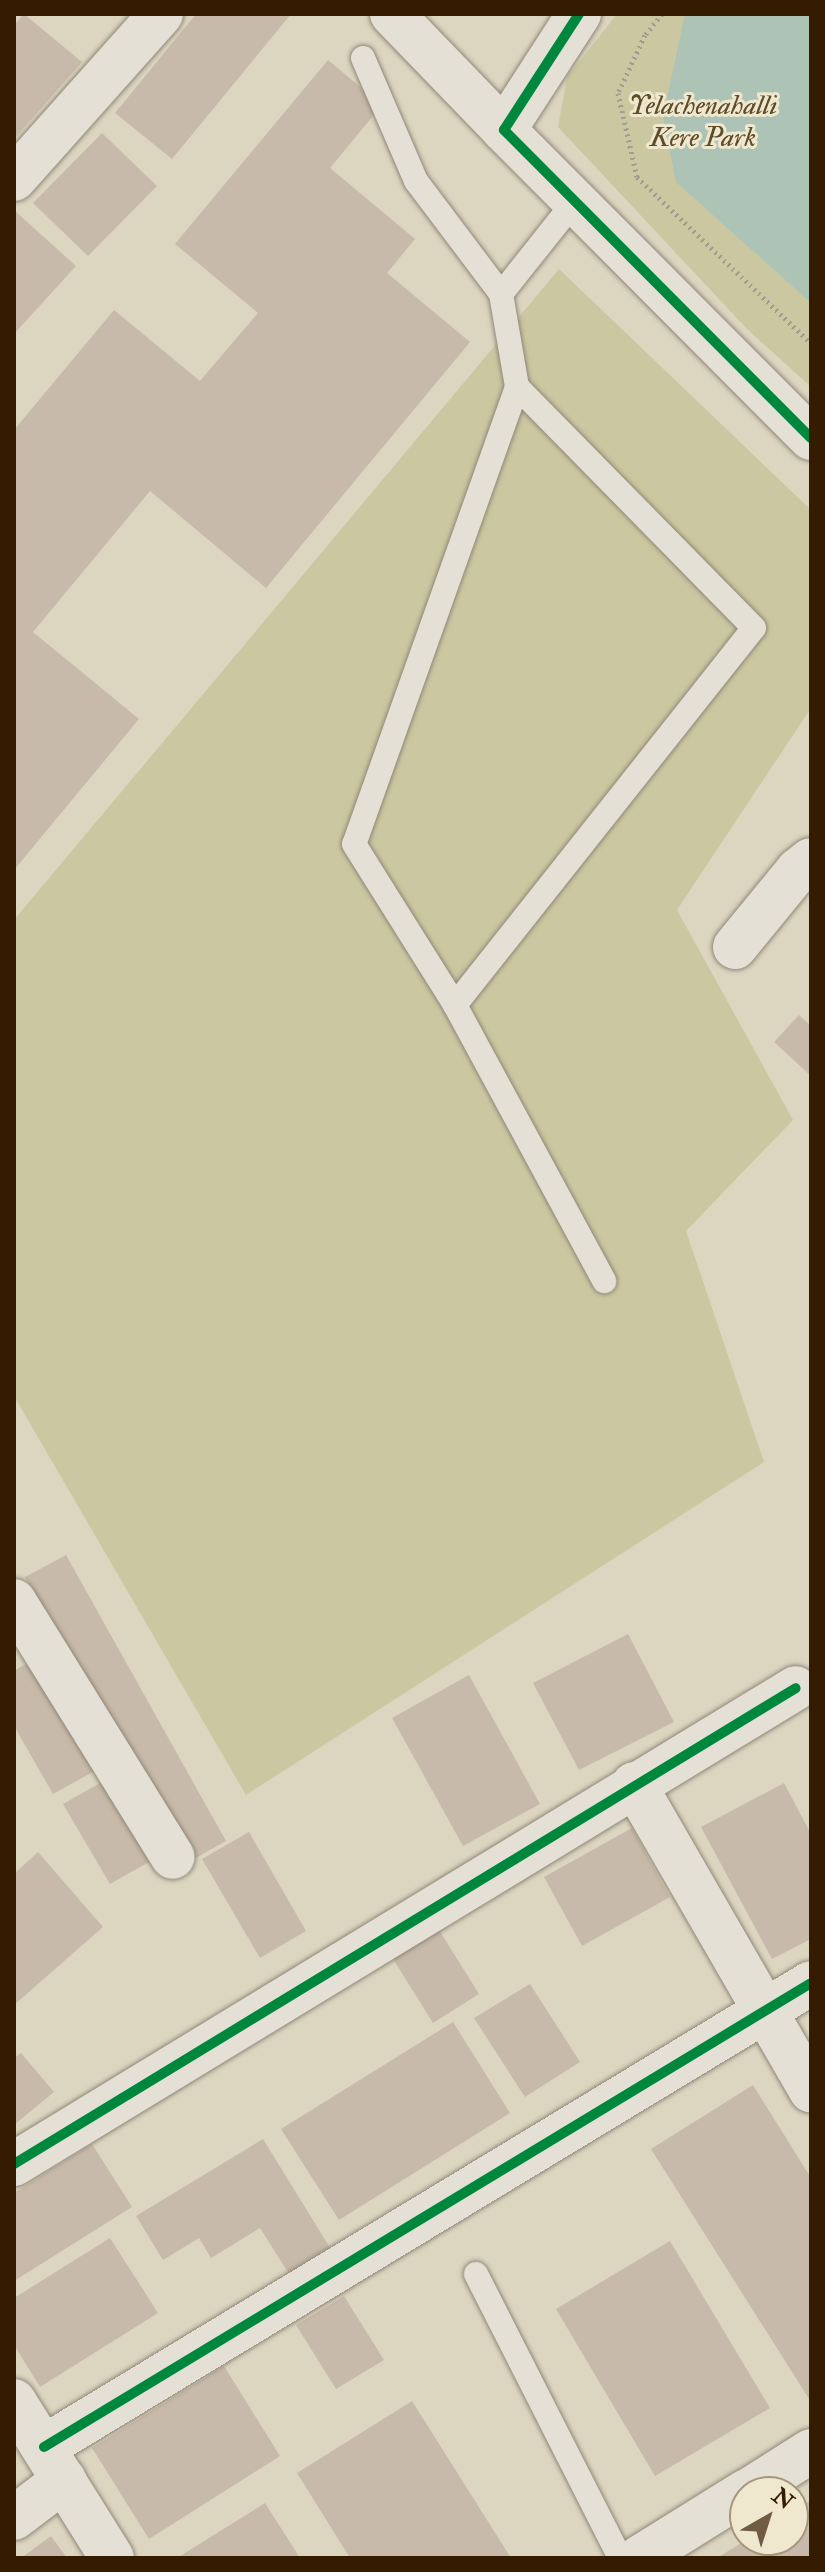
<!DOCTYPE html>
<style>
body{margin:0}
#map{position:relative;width:825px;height:2572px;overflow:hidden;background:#dcd5c0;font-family:"IM FELL Double Pica",serif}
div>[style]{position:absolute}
.green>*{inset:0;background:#cbc8a1}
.water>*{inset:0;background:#acc3b6}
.building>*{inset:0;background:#c8baaa}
.path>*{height:5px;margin-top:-2.5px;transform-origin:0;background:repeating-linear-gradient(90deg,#a29c91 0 2px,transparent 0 6px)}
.roads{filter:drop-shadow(0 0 2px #908878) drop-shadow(0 0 2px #908878)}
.lane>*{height:24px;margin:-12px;padding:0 12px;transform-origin:12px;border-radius:12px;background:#e4e0d5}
.street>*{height:44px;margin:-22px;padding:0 22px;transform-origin:22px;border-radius:22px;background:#e4e0d5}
.cycleway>*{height:10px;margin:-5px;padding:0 5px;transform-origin:5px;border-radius:5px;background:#00873e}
span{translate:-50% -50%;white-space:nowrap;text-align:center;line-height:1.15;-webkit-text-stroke:6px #efe8cf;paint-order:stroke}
.park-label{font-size:28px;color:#5e4c29;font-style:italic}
.frame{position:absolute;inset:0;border:16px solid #351b00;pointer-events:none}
.north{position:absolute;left:729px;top:2476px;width:80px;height:80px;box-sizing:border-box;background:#efe8cf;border:2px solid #a5967c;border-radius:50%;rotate:39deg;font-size:22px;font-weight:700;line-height:32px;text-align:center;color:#351b00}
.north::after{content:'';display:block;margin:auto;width:28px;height:36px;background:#6f5c43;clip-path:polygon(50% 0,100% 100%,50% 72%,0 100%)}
</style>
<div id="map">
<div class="green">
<div style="clip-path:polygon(617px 14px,811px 14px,811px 387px,747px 329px,558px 127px,567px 77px)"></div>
<div style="clip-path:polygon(559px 269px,811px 510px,811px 708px,677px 910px,793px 1120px,686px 1231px,764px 1462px,246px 1795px,14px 1396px,14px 920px)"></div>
</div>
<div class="water">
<div style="clip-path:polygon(685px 14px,811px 14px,811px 303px,676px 182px,663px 117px)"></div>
</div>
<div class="building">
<div style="clip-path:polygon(24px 14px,82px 62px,14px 139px,14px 25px)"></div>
<div style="clip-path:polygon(196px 14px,291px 14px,172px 159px,115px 113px)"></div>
<div style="clip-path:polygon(328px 60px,382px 105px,330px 168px,415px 239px,387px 273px,470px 342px,266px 588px,150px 491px,33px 632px,139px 719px,14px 870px,14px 430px,114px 310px,200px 381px,258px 313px,175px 244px)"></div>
<div style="clip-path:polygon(102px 133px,157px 186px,88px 256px,33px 203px)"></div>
<div style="clip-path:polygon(15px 211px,76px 266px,14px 334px,14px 212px)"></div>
<div style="clip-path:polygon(799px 1015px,811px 1026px,811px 1076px,774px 1042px)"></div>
<div style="clip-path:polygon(66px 1555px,226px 1841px,185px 1864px,25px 1577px)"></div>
<div style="clip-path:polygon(628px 1634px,674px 1722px,579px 1770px,533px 1683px)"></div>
<div style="clip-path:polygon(37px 1657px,100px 1768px,53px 1794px,14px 1726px,14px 1671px)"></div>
<div style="clip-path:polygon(469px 1675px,540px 1804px,463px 1846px,392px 1718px)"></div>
<div style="clip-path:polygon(109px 1778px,156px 1858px,110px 1884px,63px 1804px)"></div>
<div style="clip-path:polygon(784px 1783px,811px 1834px,811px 1939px,772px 1959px,701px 1827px)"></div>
<div style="clip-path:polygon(632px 1828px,670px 1897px,582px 1946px,544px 1877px)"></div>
<div style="clip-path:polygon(249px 1832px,306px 1931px,260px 1958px,202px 1859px)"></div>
<div style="clip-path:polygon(38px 1852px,103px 1927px,14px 2005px,14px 1874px)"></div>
<div style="clip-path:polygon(436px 1925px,479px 1994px,433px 2023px,390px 1954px)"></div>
<div style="clip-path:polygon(530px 1984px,580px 2062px,525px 2097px,474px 2018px)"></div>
<div style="clip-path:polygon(453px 2022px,510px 2113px,339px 2220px,281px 2129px)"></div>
<div style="clip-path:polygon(21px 2053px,54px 2092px,14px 2125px,14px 2058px)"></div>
<div style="clip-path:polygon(753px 2085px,811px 2178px,811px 2402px,651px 2149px)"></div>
<div style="clip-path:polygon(263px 2139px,332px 2251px,291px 2277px,260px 2228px,211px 2258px,199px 2238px,163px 2260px,136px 2216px)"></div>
<div style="clip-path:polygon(92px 2144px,132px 2207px,14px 2281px,14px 2193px)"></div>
<div style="clip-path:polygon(110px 2238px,158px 2313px,40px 2387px,14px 2345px,14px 2298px)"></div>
<div style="clip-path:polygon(670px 2241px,770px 2408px,655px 2476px,556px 2309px)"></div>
<div style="clip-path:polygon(344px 2296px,384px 2360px,336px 2389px,296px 2325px)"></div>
<div style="clip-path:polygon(224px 2366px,280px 2456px,149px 2539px,92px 2448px)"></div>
<div style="clip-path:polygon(412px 2401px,511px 2558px,350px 2558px,297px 2473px)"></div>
<div style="clip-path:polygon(811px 2500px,811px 2558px,717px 2558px,746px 2540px,793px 2540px,793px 2511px)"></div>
<div style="clip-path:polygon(265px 2503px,300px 2558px,177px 2558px)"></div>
<div style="clip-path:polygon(51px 2536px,67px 2558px,21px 2558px)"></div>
</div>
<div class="path">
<div style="left:662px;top:14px;width:27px;rotate:129deg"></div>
<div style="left:645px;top:35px;width:64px;rotate:115deg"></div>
<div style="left:618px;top:93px;width:86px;rotate:77.3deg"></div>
<div style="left:637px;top:177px;width:240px;rotate:43.7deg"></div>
</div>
<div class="roads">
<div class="lane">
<div style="left:363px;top:58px;width:134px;rotate:66.7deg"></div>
<div style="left:416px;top:181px;width:141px;rotate:53deg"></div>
<div style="left:575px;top:201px;width:119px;rotate:128.5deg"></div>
<div style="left:501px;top:294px;width:94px;rotate:80.2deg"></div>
<div style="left:517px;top:387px;width:485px;rotate:109.6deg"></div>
<div style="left:354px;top:844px;width:190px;rotate:57.9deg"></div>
<div style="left:455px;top:1005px;width:314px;rotate:61.6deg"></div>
<div style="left:455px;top:1005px;width:481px;rotate:-51.6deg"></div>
<div style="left:754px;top:628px;width:338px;rotate:-134.5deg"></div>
<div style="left:476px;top:2274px;width:318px;rotate:63.1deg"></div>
</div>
<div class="street">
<div style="left:392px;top:14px;width:161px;rotate:46deg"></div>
<div style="left:579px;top:14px;width:138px;rotate:122.9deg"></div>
<div style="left:504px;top:130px;width:435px;rotate:45.1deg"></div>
<div style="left:14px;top:179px;width:221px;rotate:-48.3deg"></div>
<div style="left:735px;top:947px;width:99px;rotate:-50.7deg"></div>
<div style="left:798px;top:870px;width:16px;rotate:-38deg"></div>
<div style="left:14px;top:1601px;width:301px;rotate:58.2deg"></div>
<div style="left:634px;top:1784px;width:354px;rotate:60deg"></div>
<div style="left:14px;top:2164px;width:915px;rotate:-31.33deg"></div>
<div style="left:14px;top:2401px;width:185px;rotate:58deg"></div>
<div style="left:44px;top:2447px;width:896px;rotate:-31.17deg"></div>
<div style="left:746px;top:2492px;width:77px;rotate:-32.2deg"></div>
<div style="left:14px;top:2518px;width:63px;rotate:-37.2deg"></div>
<div style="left:639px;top:2558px;width:125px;rotate:-31.9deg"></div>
</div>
</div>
<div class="cycleway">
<div style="left:579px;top:14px;width:138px;rotate:122.9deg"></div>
<div style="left:504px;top:130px;width:435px;rotate:45.1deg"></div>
<div style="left:14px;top:2164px;width:915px;rotate:-31.33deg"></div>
<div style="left:44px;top:2447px;width:896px;rotate:-31.17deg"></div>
</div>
<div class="park-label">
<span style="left:703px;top:122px">Yelachenahalli<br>Kere Park</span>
</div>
<div class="frame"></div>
<div class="north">N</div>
</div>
